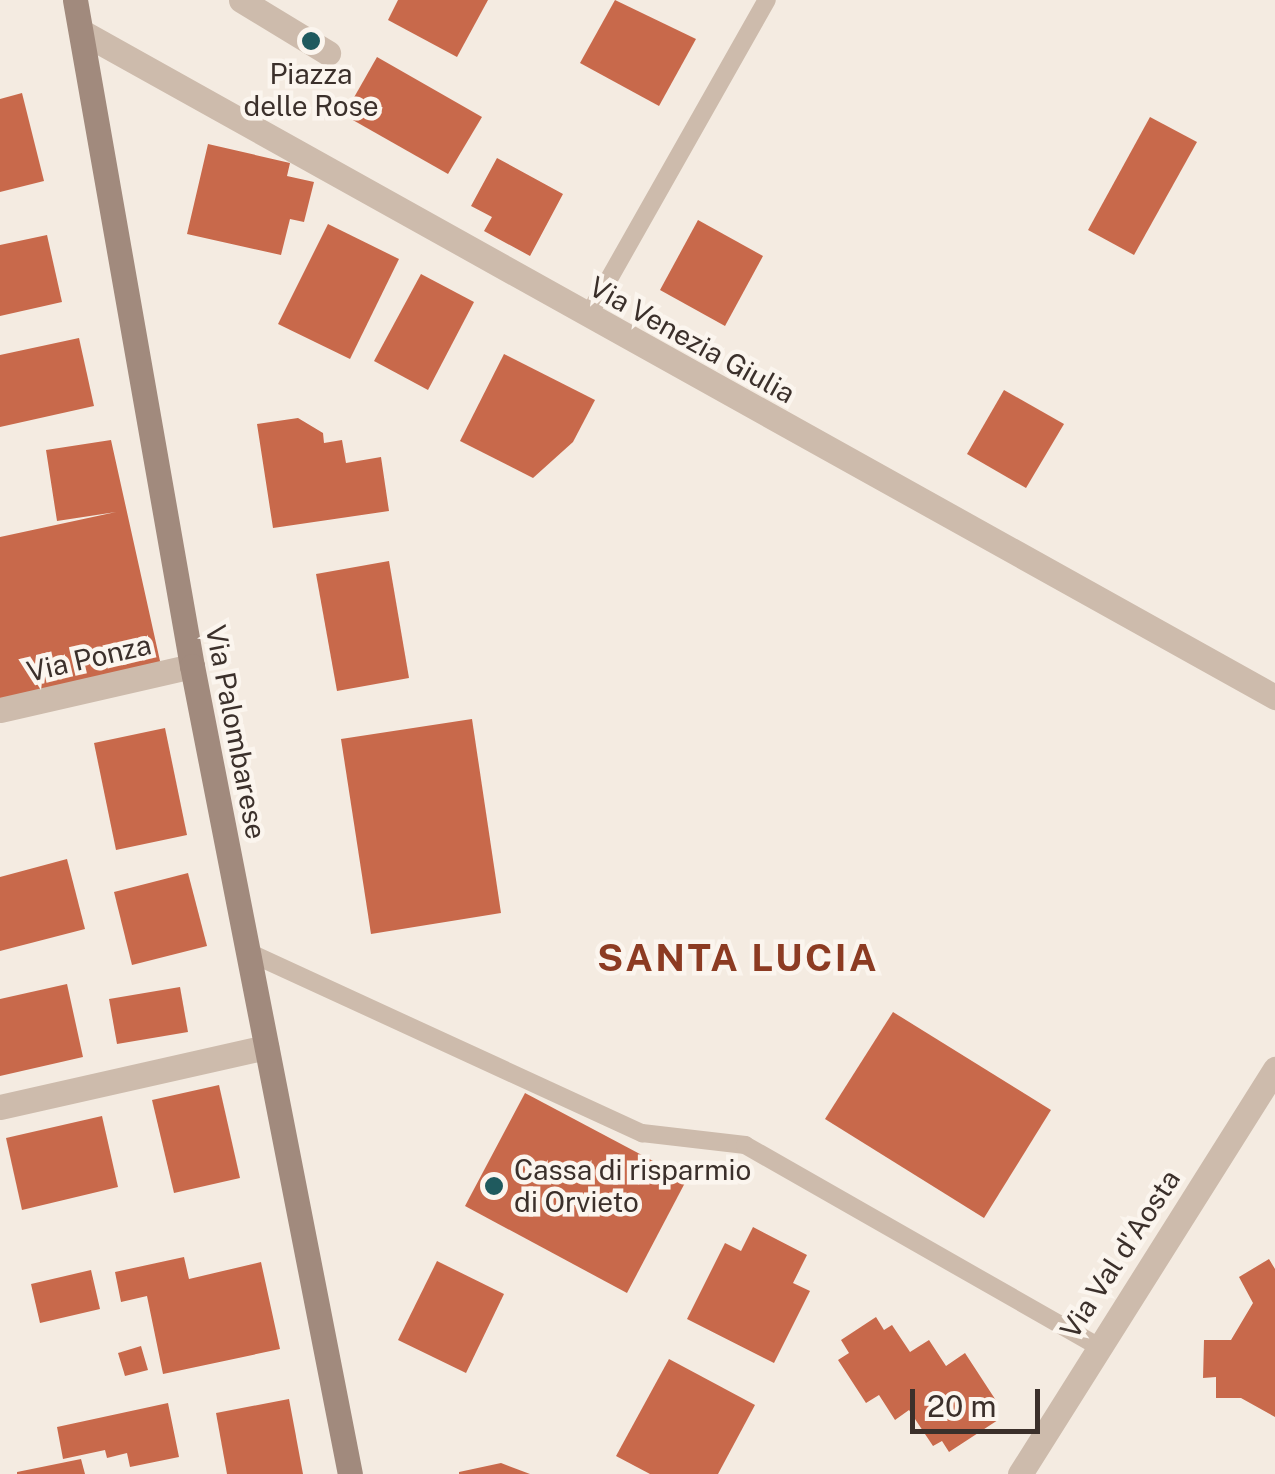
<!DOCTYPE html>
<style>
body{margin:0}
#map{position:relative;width:1275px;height:1474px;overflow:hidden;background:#f4ebe1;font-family:"Public Sans",sans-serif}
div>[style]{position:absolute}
.building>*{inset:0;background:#c8694b}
.service>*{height:18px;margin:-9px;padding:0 9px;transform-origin:9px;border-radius:9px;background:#cdbbac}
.minor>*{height:25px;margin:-12.5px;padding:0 12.5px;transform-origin:12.5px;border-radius:12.5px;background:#cdbbac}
.secondary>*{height:25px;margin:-12.5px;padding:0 12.5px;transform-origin:12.5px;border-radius:12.5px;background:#a18a7d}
.dots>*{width:28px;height:28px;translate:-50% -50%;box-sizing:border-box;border:5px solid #fbf5ee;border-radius:50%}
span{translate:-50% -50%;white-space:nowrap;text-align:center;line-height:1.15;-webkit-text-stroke:9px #fbf5ee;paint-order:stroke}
.poi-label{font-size:28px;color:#3b302b}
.left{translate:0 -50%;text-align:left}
.street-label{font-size:28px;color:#3b302b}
.district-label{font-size:38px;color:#8c3b22;font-weight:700;letter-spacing:2.5px}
.scale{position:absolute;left:910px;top:1389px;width:130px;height:45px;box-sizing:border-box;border:5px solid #3b302b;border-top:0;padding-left:12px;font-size:30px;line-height:35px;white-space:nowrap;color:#3b302b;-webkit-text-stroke:8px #fbf5ee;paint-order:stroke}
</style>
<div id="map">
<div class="building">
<div style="clip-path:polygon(398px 0,488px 0,457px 57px,388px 20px)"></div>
<div style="clip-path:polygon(615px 0,696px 39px,659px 106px,580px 63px)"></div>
<div style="clip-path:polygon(377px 57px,482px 117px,448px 174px,344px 115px)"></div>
<div style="clip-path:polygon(22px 93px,44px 181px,0 192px,0 99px)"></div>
<div style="clip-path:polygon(1150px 117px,1197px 142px,1134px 255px,1088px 230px)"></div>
<div style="clip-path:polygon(208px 144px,290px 163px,287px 176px,314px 182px,304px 222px,290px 219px,281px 255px,187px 234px)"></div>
<div style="clip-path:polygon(497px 158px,563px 194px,530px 256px,484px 231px,492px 217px,471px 206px)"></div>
<div style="clip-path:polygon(698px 220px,763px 256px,725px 326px,660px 290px)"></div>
<div style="clip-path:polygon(328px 224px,399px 259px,350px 359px,278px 324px)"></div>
<div style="clip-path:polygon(47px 235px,62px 302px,0 316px,0 245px)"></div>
<div style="clip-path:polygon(421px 274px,474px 302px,428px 390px,374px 361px)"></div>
<div style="clip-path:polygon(79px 338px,94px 406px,0 427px,0 355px)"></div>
<div style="clip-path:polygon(504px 354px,595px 400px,573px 442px,533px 478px,460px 441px)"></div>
<div style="clip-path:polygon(1004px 390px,1064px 424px,1026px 488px,967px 454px)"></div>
<div style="clip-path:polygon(298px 418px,323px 433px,324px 443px,342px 440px,346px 463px,381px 457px,389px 511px,273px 528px,257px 424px)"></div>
<div style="clip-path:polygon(111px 440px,162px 670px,0 704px,0 537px,116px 512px,57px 521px,46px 450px)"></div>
<div style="clip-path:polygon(389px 561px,409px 678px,337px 691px,316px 574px)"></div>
<div style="clip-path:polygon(472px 719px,501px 913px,371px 934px,341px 739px)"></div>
<div style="clip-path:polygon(165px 728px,187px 835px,116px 850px,94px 743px)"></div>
<div style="clip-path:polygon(67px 859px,85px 929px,0 951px,0 877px)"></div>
<div style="clip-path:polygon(188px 873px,207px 946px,132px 965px,114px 892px)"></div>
<div style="clip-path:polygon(67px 984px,83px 1057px,0 1076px,0 999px)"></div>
<div style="clip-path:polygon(180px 987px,188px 1032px,117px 1044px,109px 999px)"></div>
<div style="clip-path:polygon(893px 1012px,1051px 1110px,984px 1218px,825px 1119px)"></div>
<div style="clip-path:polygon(219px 1085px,240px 1178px,174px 1193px,152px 1100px)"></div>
<div style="clip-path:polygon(525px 1093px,687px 1179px,627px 1293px,465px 1206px)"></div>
<div style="clip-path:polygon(102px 1116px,118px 1187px,22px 1210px,6px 1138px)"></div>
<div style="clip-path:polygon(753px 1227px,807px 1255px,793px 1283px,810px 1291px,774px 1363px,687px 1319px,725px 1243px,741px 1251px)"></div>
<div style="clip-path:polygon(184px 1257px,189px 1279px,261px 1262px,280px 1349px,163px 1374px,147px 1296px,121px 1302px,115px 1272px)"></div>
<div style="clip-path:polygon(1269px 1259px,1275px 1269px,1275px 1417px,1241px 1398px,1216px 1398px,1216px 1377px,1203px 1378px,1204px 1340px,1231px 1340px,1253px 1303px,1239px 1277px)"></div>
<div style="clip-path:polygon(437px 1261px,504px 1294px,466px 1373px,398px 1340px)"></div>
<div style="clip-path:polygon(91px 1270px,100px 1309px,40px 1323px,31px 1284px)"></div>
<div style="clip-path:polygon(876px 1317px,884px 1330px,892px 1325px,910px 1352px,929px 1340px,946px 1366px,965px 1353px,997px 1402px,989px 1407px,998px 1420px,949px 1452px,942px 1441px,933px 1446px,909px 1410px,895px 1420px,879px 1395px,866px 1403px,838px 1360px,849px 1353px,841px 1340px)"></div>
<div style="clip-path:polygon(141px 1346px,148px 1370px,125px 1376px,118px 1353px)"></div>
<div style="clip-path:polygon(669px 1359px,755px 1405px,718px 1474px,650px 1474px,616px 1456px)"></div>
<div style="clip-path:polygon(289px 1399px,303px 1474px,227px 1474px,216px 1413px)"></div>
<div style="clip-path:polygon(168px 1403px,179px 1457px,130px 1467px,127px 1453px,107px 1458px,105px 1450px,63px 1459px,57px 1427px)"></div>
<div style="clip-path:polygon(81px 1459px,85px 1474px,17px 1474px,17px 1472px)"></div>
<div style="clip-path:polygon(501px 1463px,530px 1474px,459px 1474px,459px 1472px)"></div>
</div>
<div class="service">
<div style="left:588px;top:316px;width:363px;rotate:-60.5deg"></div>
<div style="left:248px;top:952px;width:434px;rotate:24.7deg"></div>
<div style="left:642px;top:1133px;width:104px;rotate:6.6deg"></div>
<div style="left:745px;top:1145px;width:404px;rotate:29.7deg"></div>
</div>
<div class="minor">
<div style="left:241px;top:0;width:102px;rotate:31.3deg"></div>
<div style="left:82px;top:32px;width:1366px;rotate:29.14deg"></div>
<div style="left:0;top:710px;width:197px;rotate:-12.9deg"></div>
<div style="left:0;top:1107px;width:273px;rotate:-12.7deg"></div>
<div style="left:1020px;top:1474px;width:479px;rotate:-57.8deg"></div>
</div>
<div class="secondary">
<div style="left:75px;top:0;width:676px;rotate:80.04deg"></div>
<div style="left:192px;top:666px;width:823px;rotate:78.94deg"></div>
</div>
<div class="dots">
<div style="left:311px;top:41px;background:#1f5a5e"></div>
<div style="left:494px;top:1186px;background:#1f5a5e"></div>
</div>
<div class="poi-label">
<span style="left:311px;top:90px">Piazza<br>delle Rose</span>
<span class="left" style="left:514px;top:1186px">Cassa di risparmio<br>di Orvieto</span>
</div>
<div class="street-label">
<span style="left:692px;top:340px;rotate:29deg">Via Venezia Giulia</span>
<span style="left:89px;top:658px;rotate:-13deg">Via Ponza</span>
<span style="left:236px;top:732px;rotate:79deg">Via Palombarese</span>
<span style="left:1120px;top:1254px;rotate:-57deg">Via Val d'Aosta</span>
</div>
<div class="district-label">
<span style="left:738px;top:958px">SANTA LUCIA</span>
</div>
<div class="scale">20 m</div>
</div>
